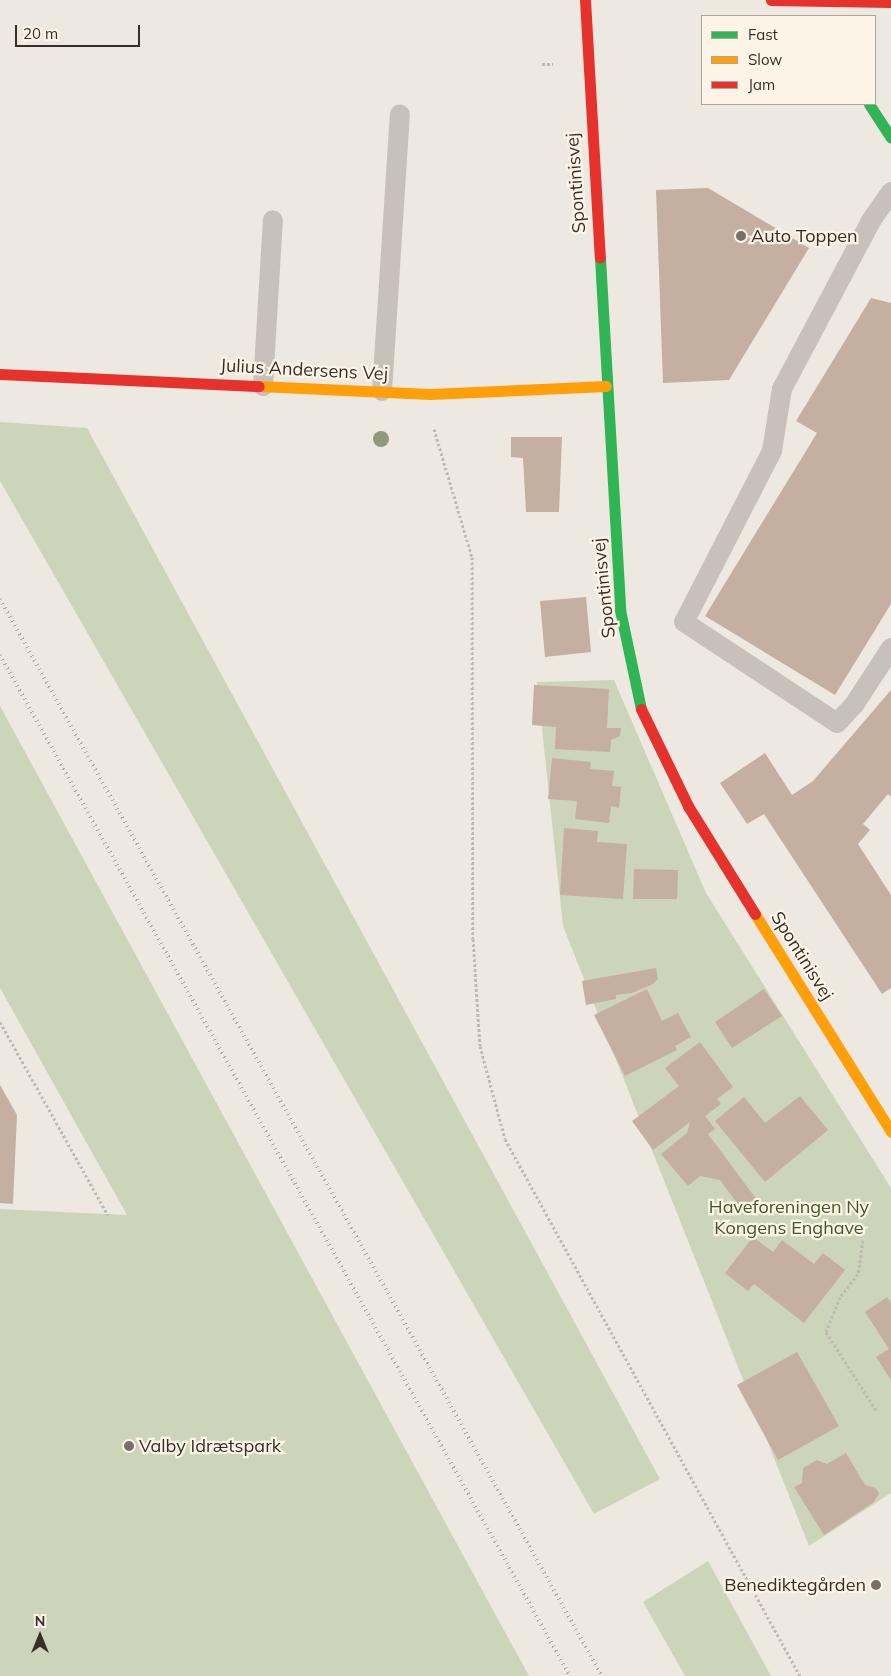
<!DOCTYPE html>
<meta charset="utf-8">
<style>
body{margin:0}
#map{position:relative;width:891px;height:1676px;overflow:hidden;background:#eee9e0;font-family:Mulish,sans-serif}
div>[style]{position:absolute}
.green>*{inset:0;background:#ccd5b9}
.building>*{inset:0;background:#c4afa0}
.path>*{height:3px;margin-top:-1.5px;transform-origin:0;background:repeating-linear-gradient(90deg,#c0b9b1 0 2.5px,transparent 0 5px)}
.lane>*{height:20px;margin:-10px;padding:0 10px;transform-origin:10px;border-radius:10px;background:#c7c1b9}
.fast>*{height:11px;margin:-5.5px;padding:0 5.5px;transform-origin:5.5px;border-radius:5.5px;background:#30b455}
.slow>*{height:11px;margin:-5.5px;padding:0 5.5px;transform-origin:5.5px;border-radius:5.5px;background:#ff9f0a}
.jam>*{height:11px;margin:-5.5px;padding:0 5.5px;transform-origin:5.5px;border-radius:5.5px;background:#e5322d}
.rail>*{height:4px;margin-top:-2px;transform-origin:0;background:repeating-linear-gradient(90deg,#aea9a4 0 1px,transparent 0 5px)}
.trees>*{width:16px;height:16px;margin:-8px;border-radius:50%;background:#8f9a7b}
.dots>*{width:14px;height:14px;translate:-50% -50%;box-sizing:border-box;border:2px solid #fbf4e7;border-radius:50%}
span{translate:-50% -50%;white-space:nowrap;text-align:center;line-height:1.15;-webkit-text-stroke:4.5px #fbf4e7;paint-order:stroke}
.street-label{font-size:18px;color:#382e27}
.poi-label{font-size:18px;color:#382e27}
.left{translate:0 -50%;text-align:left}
.right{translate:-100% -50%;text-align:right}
.park-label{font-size:18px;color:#415928}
.legend{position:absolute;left:701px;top:15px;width:175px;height:90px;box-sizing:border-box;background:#fbf4e7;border:1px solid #ada59a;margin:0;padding:6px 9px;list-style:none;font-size:15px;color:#382e27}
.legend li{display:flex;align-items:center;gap:10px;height:25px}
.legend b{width:25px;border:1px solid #ada59a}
.north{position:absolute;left:15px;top:1611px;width:50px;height:50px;-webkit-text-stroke:4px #fbf4e7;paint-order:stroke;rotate:0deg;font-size:14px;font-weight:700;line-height:20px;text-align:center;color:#382e27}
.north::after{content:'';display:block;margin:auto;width:18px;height:22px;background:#382e27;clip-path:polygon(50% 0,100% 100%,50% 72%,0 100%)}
.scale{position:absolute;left:15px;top:25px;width:125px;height:22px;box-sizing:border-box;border:2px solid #382e27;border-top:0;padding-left:6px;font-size:15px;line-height:18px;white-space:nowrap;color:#382e27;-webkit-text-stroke:4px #fbf4e7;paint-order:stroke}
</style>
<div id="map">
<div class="green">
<div style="clip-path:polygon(0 422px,87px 428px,660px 1479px,594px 1514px,0 481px)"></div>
<div style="clip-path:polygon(614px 680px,706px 893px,891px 1188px,891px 1493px,809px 1546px,563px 926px,537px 682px)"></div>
<div style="clip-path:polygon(0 706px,529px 1676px,0 1676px,0 1209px,127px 1215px,0 988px)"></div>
<div style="clip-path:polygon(708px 1561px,771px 1676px,685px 1676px,643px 1602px)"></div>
</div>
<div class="building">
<div style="clip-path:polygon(708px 188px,809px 248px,729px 380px,663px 383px,656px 190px)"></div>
<div style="clip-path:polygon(871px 298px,891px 303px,891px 604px,835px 695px,705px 616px,817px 433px,796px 421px)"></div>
<div style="clip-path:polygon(511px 437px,562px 437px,559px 512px,526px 512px,523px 458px,511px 457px)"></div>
<div style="clip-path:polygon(586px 597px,591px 652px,545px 657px,540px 601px)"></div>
<div style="clip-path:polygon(534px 685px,609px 689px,607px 728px,621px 728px,620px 736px,611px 740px,610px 752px,555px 749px,556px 727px,532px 725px)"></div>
<div style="clip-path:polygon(891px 690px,891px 797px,888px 794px,863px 824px,870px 830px,858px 844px,891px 895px,891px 988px,882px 994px,764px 814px,747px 824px,720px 783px,765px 753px,792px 795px,813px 781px)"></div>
<div style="clip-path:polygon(552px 758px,591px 762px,590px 769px,614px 771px,612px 786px,621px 787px,619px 808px,611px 806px,609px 823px,575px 819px,577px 801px,548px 799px)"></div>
<div style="clip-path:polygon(564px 828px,598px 831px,597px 842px,627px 844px,623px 899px,560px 895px)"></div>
<div style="clip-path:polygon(634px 869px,678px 870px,677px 899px,633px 899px)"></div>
<div style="clip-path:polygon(656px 968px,658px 979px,653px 984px,632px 993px,616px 995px,616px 999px,586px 1005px,582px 981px)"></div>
<div style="clip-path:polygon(647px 989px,662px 1021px,678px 1013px,691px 1037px,675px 1046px,677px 1050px,625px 1076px,594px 1015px)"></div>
<div style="clip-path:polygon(764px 989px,782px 1016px,732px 1048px,715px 1022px)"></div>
<div style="clip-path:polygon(700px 1042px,733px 1087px,717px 1099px,721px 1104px,705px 1116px,715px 1129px,708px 1134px,757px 1200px,743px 1211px,720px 1180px,700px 1176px,688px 1186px,661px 1154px,687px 1133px,690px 1122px,653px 1150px,632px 1121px,679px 1086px,665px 1068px)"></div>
<div style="clip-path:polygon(0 1085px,17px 1115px,13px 1204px,0 1203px)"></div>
<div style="clip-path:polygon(800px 1096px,828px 1130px,765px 1182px,715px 1121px,744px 1097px,765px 1123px)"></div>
<div style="clip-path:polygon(753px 1237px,773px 1252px,782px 1240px,814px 1264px,823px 1253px,845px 1270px,804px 1323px,754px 1284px,748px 1291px,725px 1273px)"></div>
<div style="clip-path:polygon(887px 1297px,891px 1303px,891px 1380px,876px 1357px,889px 1349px,865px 1312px)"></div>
<div style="clip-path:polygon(797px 1352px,839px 1426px,778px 1460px,737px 1385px)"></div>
<div style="clip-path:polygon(846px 1453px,865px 1485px,876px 1488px,879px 1494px,874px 1502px,824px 1535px,794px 1487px,802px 1483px,803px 1468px,817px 1460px,827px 1464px)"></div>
</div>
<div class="path">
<div style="left:542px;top:64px;width:11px"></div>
<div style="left:434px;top:429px;width:134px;rotate:73.5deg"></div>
<div style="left:472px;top:557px;width:382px;rotate:89.9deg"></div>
<div style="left:473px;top:939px;width:107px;rotate:86.3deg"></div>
<div style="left:480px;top:1046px;width:96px;rotate:75deg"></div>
<div style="left:505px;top:1139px;width:613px;rotate:61.22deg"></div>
<div style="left:0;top:1022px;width:221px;rotate:60.8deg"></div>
<div style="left:863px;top:1240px;width:34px;rotate:98deg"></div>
<div style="left:858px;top:1274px;width:29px;rotate:128deg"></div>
<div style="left:840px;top:1297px;width:38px;rotate:112deg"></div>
<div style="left:826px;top:1332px;width:93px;rotate:57.3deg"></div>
</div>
<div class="lane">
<div style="left:891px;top:192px;width:35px;rotate:125deg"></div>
<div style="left:871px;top:221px;width:190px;rotate:117.9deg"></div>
<div style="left:782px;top:389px;width:63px;rotate:99.2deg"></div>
<div style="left:772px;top:451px;width:192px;rotate:117.2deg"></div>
<div style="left:684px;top:622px;width:183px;rotate:33.4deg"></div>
<div style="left:837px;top:723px;width:25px;rotate:-47deg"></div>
<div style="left:854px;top:705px;width:68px;rotate:-57deg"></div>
<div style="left:263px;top:386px;width:166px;rotate:-86.6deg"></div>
<div style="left:382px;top:391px;width:277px;rotate:-86.3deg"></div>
</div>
<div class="fast">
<div style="left:869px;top:104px;width:40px;rotate:57.1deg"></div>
<div style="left:600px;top:258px;width:353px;rotate:86.7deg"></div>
<div style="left:620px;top:610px;width:101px;rotate:78deg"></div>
</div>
<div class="slow">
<div style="left:259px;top:386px;width:171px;rotate:2.7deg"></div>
<div style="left:430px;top:394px;width:176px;rotate:-2.6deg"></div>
<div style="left:755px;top:914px;width:257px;rotate:58deg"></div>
</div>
<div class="jam">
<div style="left:585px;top:0;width:258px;rotate:86.7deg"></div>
<div style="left:771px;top:0;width:120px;rotate:1deg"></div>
<div style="left:0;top:374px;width:259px;rotate:2.7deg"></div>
<div style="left:641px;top:709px;width:108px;rotate:64.1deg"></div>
<div style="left:688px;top:806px;width:127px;rotate:58.2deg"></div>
</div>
<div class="rail">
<div style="left:0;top:599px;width:1234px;rotate:60.8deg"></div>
<div style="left:0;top:655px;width:1169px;rotate:60.83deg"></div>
</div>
<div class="trees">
<div style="left:381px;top:439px"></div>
</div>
<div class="dots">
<div style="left:741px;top:236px;background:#786f68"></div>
<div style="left:129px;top:1446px;background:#786f68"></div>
<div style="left:876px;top:1585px;background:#786f68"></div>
</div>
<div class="street-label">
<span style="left:576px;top:183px;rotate:-94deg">Spontinisvej</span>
<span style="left:304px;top:370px;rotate:3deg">Julius Andersens Vej</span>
<span style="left:604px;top:588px;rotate:-96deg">Spontinisvej</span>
<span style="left:802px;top:956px;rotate:58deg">Spontinisvej</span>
</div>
<div class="poi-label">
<span class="left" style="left:751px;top:236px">Auto Toppen</span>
<span class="left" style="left:139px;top:1446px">Valby Idrætspark</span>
<span class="right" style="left:866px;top:1585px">Benediktegården</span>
</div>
<div class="park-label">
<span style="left:789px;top:1218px">Haveforeningen Ny<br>Kongens Enghave</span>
</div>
<ul class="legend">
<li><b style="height:6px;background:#30b455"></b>Fast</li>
<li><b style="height:6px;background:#ff9f0a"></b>Slow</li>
<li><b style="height:6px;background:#e5322d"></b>Jam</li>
</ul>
<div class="north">N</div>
<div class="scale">20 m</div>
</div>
